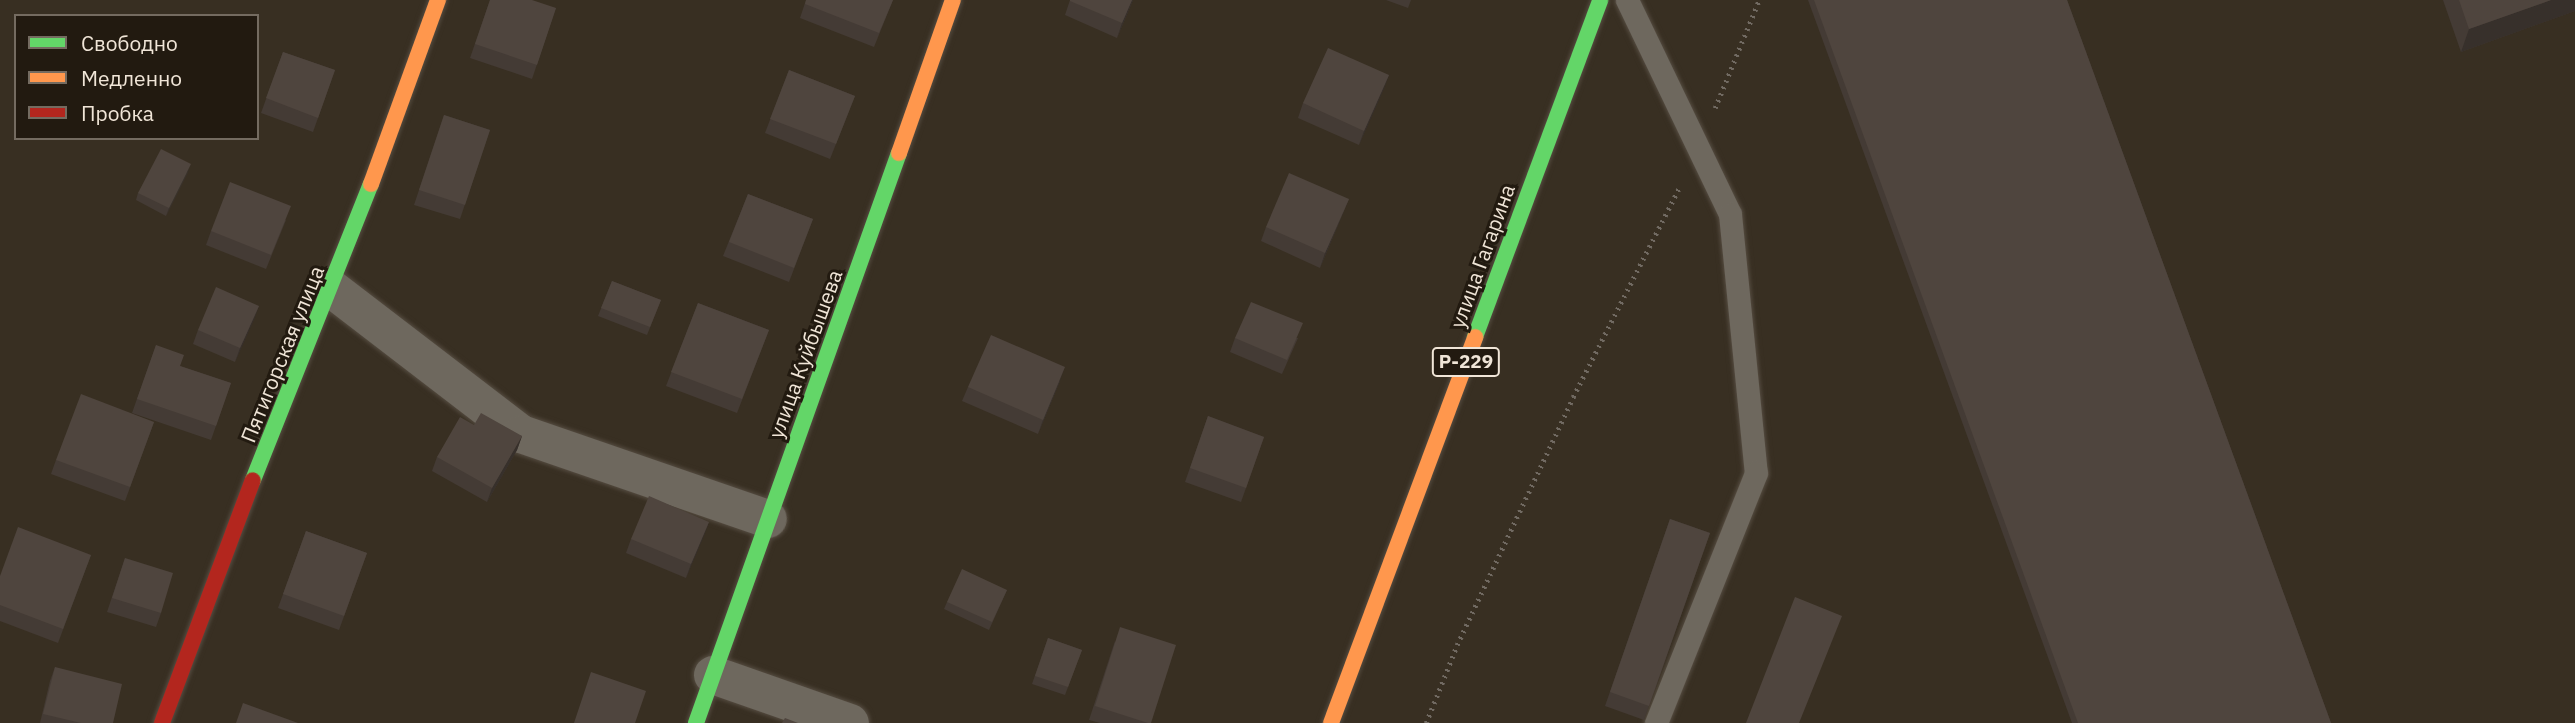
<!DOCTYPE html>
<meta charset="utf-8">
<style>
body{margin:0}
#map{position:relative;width:2575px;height:723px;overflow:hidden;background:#382f22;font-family:"IBM Plex Sans",sans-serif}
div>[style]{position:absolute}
.path>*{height:4.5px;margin-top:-2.25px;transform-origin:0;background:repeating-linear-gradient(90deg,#716a62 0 2px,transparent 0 7px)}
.roads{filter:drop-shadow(0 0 2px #554c41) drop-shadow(0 0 2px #554c41)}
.lane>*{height:23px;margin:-11.5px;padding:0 11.5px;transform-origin:11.5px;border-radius:11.5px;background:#6e685e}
.street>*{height:38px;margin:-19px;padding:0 19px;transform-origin:19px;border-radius:19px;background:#6e685e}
.fast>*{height:16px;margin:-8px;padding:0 8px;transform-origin:8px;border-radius:8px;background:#63d668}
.slow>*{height:16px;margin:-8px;padding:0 8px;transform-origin:8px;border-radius:8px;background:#ff974d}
.jam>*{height:16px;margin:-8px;padding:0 8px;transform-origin:8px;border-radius:8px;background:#b3261e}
.wall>*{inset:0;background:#443b35}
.shaded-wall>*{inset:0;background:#37302b}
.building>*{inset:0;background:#4f453e}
span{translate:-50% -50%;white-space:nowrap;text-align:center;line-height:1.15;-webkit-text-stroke:6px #221a10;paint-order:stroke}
.shield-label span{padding:2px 5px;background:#221a10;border:2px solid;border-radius:5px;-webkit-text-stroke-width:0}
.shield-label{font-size:19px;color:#f0e5d7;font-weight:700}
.street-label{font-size:21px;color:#f0e5d7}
.legend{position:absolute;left:14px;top:14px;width:245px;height:126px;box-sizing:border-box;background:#221a10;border:2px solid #746b60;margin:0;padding:9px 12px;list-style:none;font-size:21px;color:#f0e5d7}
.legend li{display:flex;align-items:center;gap:14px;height:35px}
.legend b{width:35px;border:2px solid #746b60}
</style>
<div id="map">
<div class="path">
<div style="left:1715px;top:108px;width:117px;rotate:-67.8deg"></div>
<div style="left:1426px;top:723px;width:84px;rotate:-68.3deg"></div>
<div style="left:1457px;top:645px;width:274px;rotate:-64.9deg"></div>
<div style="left:1573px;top:397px;width:237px;rotate:-63.1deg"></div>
</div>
<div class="roads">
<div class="lane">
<div style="left:1627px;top:0;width:237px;rotate:64.3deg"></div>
<div style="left:1730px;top:214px;width:260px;rotate:84.3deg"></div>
<div style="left:1756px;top:473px;width:269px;rotate:111.8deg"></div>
</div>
<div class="street">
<div style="left:332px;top:289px;width:238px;rotate:37.5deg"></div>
<div style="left:521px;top:434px;width:261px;rotate:19deg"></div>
<div style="left:713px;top:675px;width:145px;rotate:19.3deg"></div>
</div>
<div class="fast">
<div style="left:1475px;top:337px;width:359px;rotate:-69.6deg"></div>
<div style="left:253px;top:480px;width:319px;rotate:-68.3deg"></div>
<div style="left:696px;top:723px;width:605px;rotate:-70.4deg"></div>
</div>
<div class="slow">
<div style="left:899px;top:153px;width:162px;rotate:-70.6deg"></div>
<div style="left:371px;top:184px;width:196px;rotate:-70deg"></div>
<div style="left:1331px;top:723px;width:412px;rotate:-69.5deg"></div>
</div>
<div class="jam">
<div style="left:162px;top:723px;width:259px;rotate:-69.5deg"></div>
</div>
</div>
<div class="wall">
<div style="clip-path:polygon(490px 0,556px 8px,532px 79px,470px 58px)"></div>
<div style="clip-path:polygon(806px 0,893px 0,874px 47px,800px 18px)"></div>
<div style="clip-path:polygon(1070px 0,1133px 0,1117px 38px,1065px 15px)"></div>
<div style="clip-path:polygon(1386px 0,1411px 0,1408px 8px)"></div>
<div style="clip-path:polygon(1808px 0,2067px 0,2331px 723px,2072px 723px)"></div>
<div style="clip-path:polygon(2443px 0,2575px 0,2575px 11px,2461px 52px)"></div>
<div style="clip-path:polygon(283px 52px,335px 70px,313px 132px,261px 113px)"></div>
<div style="clip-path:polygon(789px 70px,855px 96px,830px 159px,765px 133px)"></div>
<div style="clip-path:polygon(1389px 75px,1359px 145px,1298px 118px,1303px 103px)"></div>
<div style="clip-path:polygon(444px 115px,490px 130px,460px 219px,414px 205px)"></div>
<div style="clip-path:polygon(188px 172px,166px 216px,136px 200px,138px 193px)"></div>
<div style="clip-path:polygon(748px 194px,813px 219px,789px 282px,723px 256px)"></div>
<div style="clip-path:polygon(1349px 199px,1320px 268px,1261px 241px,1266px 227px)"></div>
<div style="clip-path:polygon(286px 220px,266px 269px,206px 245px,211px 231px)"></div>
<div style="clip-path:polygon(612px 281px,661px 300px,647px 335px,598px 316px)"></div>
<div style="clip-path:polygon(698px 303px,769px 330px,737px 413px,666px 386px)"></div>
<div style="clip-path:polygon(259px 306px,235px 362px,193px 344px,198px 330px)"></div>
<div style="clip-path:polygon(1235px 338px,1298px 338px,1282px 374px,1230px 352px)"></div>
<div style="clip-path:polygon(156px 345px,180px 366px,231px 383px,211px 440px,132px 413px)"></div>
<div style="clip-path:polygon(1060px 381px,1038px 434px,962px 401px,968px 387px)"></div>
<div style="clip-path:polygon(1208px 416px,1264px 437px,1241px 502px,1185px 482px)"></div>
<div style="clip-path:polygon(154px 422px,125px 501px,51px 474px,56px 460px)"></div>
<div style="clip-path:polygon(474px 425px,522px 436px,517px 450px,487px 502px,432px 471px,437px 457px)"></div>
<div style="clip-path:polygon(1670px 519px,1710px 533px,1644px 720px,1605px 706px)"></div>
<div style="clip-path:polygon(709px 522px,686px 578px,626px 553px,631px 539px)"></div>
<div style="clip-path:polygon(306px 531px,367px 553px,339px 630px,278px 608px)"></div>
<div style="clip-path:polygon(91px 555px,58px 643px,0 621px,0 576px)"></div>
<div style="clip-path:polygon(125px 558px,161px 613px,156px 627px,107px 612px)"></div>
<div style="clip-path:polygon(1007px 590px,989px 630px,944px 609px,947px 602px)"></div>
<div style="clip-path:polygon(1048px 638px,1082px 650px,1065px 695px,1032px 684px)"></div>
<div style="clip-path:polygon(1115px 641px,1151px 723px,1100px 723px,1089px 720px)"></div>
<div style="clip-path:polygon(55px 667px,113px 723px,40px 723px,50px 681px)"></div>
</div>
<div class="shaded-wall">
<div style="clip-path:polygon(1132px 0,1133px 0,1117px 38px,1122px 23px)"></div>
<div style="clip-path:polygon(2551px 0,2575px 0,2575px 11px,2461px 52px,2469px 29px)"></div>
<div style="clip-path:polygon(1389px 75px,1384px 89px,1359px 145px,1364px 131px)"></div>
<div style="clip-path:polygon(191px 164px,188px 172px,166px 216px,169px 208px)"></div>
<div style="clip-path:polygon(1349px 199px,1343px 213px,1320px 268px,1325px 253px)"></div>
<div style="clip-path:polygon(259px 306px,254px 320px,235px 362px,240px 348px)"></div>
<div style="clip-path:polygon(1065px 367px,1060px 381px,1038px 434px,1043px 420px)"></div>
<div style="clip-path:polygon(522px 436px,517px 450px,487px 502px,492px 488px)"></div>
<div style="clip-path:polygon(709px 522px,704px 536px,686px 578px,691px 564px)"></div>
</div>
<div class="building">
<div style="clip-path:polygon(490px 0,532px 0,556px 8px,537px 65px,475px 44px)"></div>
<div style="clip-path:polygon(806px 0,893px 0,879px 33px,805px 4px)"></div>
<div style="clip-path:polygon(1070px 0,1132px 0,1122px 23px,1070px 1px)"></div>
<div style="clip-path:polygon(1814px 0,2067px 0,2331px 723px,2078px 723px)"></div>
<div style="clip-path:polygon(2459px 0,2551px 0,2469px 29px)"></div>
<div style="clip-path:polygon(1328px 48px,1389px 75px,1364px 131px,1303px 103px)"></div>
<div style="clip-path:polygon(283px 52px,335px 70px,318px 118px,266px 98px)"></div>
<div style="clip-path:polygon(789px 70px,855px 96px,836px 144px,770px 119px)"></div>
<div style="clip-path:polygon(444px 115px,490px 130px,465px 205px,419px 190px)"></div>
<div style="clip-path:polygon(161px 149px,191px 164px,169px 208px,138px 193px)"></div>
<div style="clip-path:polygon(1289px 173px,1349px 199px,1325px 253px,1266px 227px)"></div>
<div style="clip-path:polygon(230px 182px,291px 206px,271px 255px,211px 231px)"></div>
<div style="clip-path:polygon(748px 194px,813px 219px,794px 268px,729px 242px)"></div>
<div style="clip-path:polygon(612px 281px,661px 300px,650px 327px,601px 308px)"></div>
<div style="clip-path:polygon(216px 287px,259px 306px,240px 348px,198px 330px)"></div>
<div style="clip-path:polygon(1251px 302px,1303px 323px,1287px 360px,1235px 338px)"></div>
<div style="clip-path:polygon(698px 303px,769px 330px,742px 399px,671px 372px)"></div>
<div style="clip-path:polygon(991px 335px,1065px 367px,1043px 420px,968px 387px)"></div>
<div style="clip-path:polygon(156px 345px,184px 355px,180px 366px,231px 383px,216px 426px,137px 399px)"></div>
<div style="clip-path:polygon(81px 394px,154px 422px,130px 487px,56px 460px)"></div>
<div style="clip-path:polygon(481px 413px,522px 436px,492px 488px,437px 457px,460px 417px,474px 425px)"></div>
<div style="clip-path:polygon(1208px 416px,1264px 437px,1246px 488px,1190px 468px)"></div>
<div style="clip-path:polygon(649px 496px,709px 522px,691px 564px,631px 539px)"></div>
<div style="clip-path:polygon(1670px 519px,1710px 533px,1649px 706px,1610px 692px)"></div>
<div style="clip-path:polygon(18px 527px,91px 555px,63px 629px,0 605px,0 576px)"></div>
<div style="clip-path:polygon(306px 531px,367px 553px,344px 616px,283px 594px)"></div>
<div style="clip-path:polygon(125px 558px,173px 573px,161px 613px,112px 598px)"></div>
<div style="clip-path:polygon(962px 569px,1007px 590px,992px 622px,947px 602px)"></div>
<div style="clip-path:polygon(1795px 597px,1842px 616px,1799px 723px,1746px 723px)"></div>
<div style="clip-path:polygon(1120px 627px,1176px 645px,1151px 723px,1148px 723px,1095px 706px)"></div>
<div style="clip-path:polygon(1048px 638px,1082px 650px,1068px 687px,1035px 676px)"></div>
<div style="clip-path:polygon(55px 667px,122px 684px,113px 723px,81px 723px,43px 714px)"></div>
<div style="clip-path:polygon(591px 672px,646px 691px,635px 723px,574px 723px)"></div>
<div style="clip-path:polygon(243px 703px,298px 723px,236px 723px)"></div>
<div style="clip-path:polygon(785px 718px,798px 723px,782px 723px)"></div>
</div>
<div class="shield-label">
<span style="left:1466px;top:362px">Р-229</span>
</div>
<div class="street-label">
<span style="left:1482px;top:256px;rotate:-70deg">улица Гагарина</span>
<span style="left:282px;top:354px;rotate:-68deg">Пятигорская улица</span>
<span style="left:805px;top:354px;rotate:-70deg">улица Куйбышева</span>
</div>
<ul class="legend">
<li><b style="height:9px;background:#63d668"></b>Свободно</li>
<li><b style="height:9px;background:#ff974d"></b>Медленно</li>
<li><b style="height:9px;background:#b3261e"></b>Пробка</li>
</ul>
</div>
